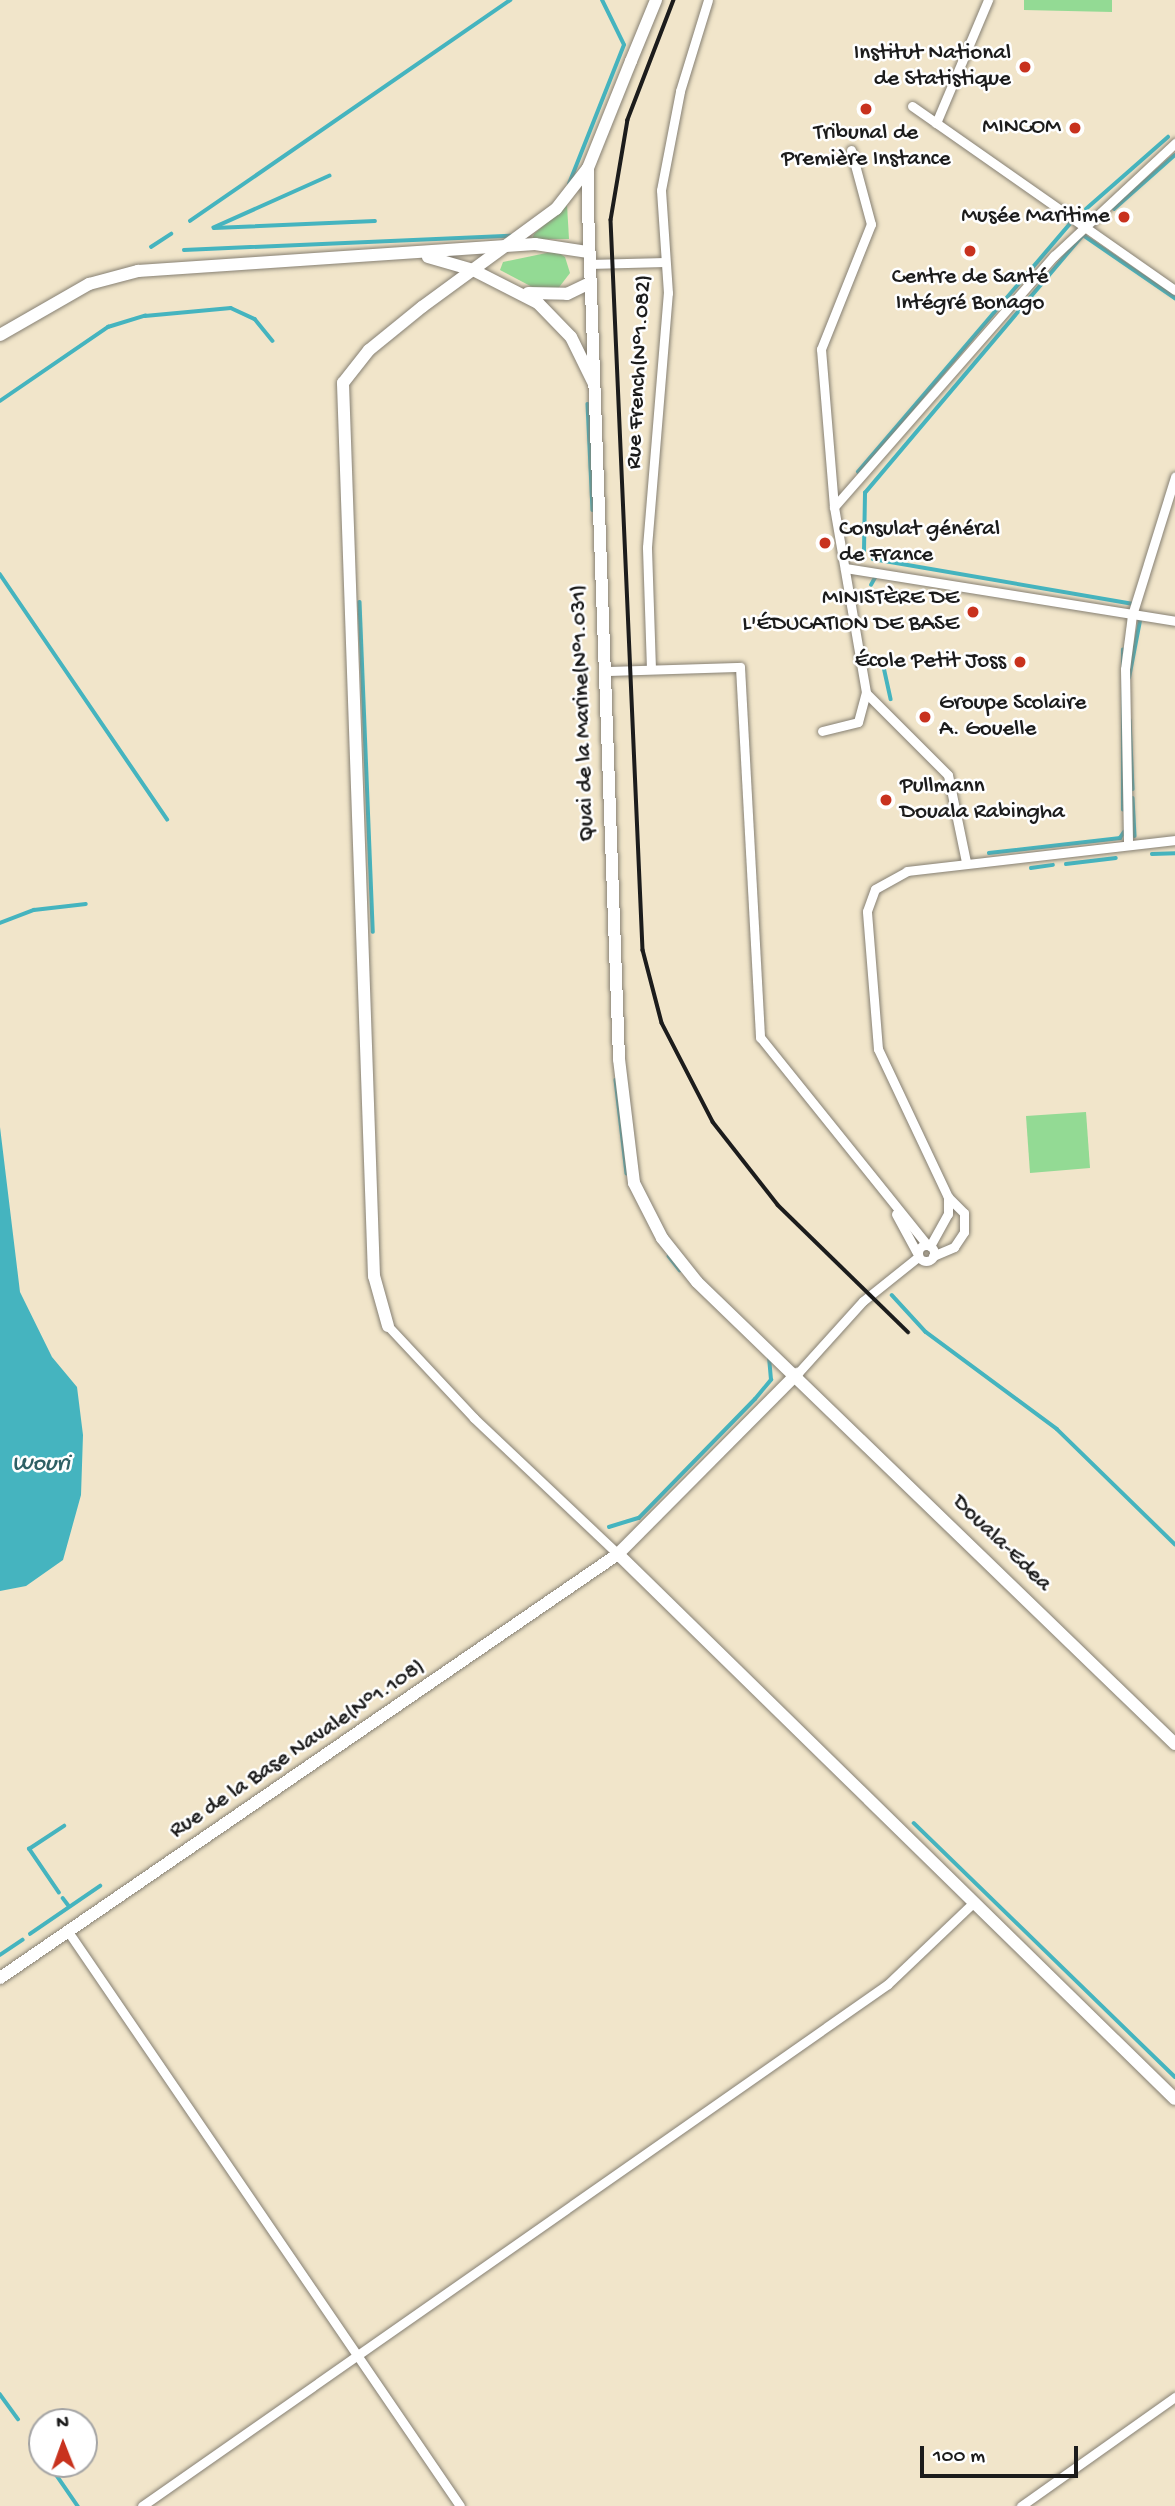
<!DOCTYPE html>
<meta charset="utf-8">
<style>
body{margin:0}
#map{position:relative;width:1175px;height:2506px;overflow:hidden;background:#f1e5ca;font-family:"Gochi Hand",sans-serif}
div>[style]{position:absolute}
.green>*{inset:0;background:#93da94}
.water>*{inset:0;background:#45b4bf}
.stream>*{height:3.5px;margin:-1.75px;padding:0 1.75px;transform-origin:1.75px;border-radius:1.75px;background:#45b4bf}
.roads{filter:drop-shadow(0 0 2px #868073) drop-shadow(0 0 2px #868073)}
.minor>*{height:9px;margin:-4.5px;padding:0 4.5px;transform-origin:4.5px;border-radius:4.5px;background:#fff}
.minor>.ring{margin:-4.5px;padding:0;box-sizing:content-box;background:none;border:9px solid #fff;border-radius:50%}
.tertiary>*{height:12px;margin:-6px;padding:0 6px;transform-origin:6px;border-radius:6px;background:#fff}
.secondary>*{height:12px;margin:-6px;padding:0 6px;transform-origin:6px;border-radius:6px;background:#fff}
.rail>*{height:3.5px;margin:-1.75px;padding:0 1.75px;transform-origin:1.75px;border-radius:1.75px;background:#1c1c1c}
.dots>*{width:19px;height:19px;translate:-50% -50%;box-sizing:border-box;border:4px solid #fff;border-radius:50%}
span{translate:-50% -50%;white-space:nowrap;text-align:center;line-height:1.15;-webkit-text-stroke:5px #fff;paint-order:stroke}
.poi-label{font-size:23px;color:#1c1c1c}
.right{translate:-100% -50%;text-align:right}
.left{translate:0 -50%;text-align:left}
.street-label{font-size:23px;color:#1c1c1c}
.water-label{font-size:24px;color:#2e6065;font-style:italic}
.north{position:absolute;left:28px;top:2408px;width:70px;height:70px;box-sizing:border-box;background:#fff;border:2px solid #a4a4a4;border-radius:50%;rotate:359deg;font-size:19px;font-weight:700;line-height:28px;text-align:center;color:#1c1c1c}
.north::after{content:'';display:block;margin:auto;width:24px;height:32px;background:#c8321e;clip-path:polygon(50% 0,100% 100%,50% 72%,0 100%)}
.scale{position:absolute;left:920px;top:2446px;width:158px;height:32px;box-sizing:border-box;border:4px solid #1c1c1c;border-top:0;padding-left:9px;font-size:21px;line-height:24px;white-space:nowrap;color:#1c1c1c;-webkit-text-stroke:5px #fff;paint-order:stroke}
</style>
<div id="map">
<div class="green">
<div style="clip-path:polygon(1024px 0,1112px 0,1112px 12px,1024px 10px)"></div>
<div style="clip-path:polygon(567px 205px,569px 239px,532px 239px,534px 234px)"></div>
<div style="clip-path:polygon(556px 251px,565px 257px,570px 273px,557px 290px,538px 290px,500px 270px,503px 262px)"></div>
<div style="clip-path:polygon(1086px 1112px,1090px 1168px,1030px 1173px,1026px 1116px)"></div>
</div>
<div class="water">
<div style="clip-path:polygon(0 1127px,20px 1292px,52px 1357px,77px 1387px,83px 1435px,81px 1495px,63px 1560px,26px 1586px,0 1591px)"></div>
</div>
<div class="stream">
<div style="left:330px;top:176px;width:127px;rotate:155.9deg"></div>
<div style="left:214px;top:228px;width:161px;rotate:-2.5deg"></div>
<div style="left:569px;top:184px;width:149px;rotate:-68.4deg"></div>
<div style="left:624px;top:45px;width:50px;rotate:-116.1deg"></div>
<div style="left:1086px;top:209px;width:109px;rotate:-41.3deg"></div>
<div style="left:1114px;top:209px;width:81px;rotate:-41.5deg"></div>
<div style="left:190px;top:221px;width:389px;rotate:-34.6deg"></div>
<div style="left:151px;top:247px;width:24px;rotate:-33deg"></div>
<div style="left:184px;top:250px;width:327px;rotate:-2.5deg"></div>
<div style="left:0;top:401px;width:131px;rotate:-34.4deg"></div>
<div style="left:108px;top:327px;width:39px;rotate:-17deg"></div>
<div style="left:145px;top:316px;width:86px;rotate:-5.3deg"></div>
<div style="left:231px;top:308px;width:26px;rotate:25deg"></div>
<div style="left:255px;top:319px;width:28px;rotate:51deg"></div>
<div style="left:588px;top:404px;width:106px;rotate:87.3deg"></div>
<div style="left:858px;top:472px;width:330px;rotate:-49.5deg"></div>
<div style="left:864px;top:551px;width:58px;rotate:-89deg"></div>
<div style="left:865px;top:493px;width:338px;rotate:-49.8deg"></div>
<div style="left:1083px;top:235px;width:112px;rotate:34.4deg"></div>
<div style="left:873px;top:559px;width:264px;rotate:9.8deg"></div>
<div style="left:0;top:574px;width:297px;rotate:55.7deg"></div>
<div style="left:871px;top:585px;width:10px;rotate:-61deg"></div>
<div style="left:360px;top:602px;width:330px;rotate:87.7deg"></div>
<div style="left:882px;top:658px;width:42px;rotate:77.6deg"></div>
<div style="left:1129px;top:678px;width:58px;rotate:-79.1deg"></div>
<div style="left:1130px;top:720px;width:69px;rotate:87.5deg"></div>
<div style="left:1133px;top:798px;width:38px;rotate:87deg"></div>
<div style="left:1123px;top:810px;width:160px;rotate:-90deg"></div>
<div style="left:989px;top:853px;width:132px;rotate:-6.5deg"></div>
<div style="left:1120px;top:838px;width:7px;rotate:-56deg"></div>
<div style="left:1152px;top:854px;width:23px;rotate:-2deg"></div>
<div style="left:1066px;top:864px;width:50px;rotate:-6.8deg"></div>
<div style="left:1031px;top:868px;width:22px;rotate:-8deg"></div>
<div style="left:0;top:923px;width:36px;rotate:-21deg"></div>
<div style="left:34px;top:910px;width:52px;rotate:-6.6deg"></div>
<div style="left:616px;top:1080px;width:94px;rotate:83.3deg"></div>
<div style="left:669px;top:1256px;width:18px;rotate:52deg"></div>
<div style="left:892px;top:1295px;width:50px;rotate:47.4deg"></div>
<div style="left:926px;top:1332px;width:163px;rotate:36.5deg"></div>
<div style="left:1057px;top:1429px;width:165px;rotate:44.3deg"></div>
<div style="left:609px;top:1527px;width:31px;rotate:-17deg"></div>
<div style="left:639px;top:1518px;width:166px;rotate:-45.7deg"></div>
<div style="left:755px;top:1399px;width:25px;rotate:-50deg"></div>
<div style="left:771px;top:1380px;width:21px;rotate:-95deg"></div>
<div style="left:914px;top:1823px;width:364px;rotate:44.2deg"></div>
<div style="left:59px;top:1893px;width:53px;rotate:-124.3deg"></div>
<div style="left:29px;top:1849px;width:42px;rotate:-33.3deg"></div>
<div style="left:63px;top:1898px;width:10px;rotate:53deg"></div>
<div style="left:30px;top:1934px;width:85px;rotate:-34.4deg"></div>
<div style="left:0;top:1955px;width:27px;rotate:-34deg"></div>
<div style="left:0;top:2394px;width:31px;rotate:54deg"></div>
<div style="left:49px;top:2464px;width:51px;rotate:55.4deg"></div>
</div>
<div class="roads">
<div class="minor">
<div style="left:912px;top:106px;width:321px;rotate:35deg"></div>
<div style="left:936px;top:123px;width:134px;rotate:-67.1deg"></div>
<div style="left:851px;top:150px;width:77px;rotate:74.9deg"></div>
<div style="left:871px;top:224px;width:135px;rotate:111.8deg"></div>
<div style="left:821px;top:349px;width:159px;rotate:85.3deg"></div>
<div style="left:834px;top:507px;width:189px;rotate:80.2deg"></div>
<div style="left:866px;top:693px;width:116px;rotate:45deg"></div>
<div style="left:948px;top:775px;width:89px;rotate:78.3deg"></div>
<div style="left:589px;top:264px;width:76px;rotate:-1.5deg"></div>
<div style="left:834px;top:507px;width:334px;rotate:-48.8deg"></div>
<div style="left:1054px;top:256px;width:166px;rotate:-43deg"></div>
<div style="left:845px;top:568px;width:334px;rotate:9.1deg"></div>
<div style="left:651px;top:669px;width:122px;rotate:-91.9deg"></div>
<div style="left:647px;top:547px;width:255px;rotate:-85.3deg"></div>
<div style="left:668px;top:293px;width:103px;rotate:-93.9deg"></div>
<div style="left:661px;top:190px;width:101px;rotate:-79.1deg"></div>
<div style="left:680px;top:91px;width:95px;rotate:-72.9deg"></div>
<div style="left:605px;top:671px;width:135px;rotate:-1.7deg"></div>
<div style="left:740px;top:667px;width:371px;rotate:86.9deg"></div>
<div style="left:760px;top:1037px;width:267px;rotate:51.2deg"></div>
<div style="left:822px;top:731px;width:37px;rotate:-14deg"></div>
<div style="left:858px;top:722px;width:30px;rotate:-75deg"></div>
<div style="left:1128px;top:841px;width:172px;rotate:-91deg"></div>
<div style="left:1125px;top:669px;width:54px;rotate:-82.6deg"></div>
<div style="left:1132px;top:615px;width:145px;rotate:-72.7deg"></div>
<div style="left:896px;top:1214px;width:44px;rotate:61.7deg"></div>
<div class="ring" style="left:918px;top:1245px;width:7px;height:7px"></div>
<div style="left:930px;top:1246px;width:37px;rotate:-61deg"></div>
<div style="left:948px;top:1214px;width:17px;rotate:-90deg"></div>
<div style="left:948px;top:1197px;width:164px;rotate:-115.3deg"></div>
<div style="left:878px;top:1049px;width:138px;rotate:-94.6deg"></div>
<div style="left:867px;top:911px;width:23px;rotate:-70deg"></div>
<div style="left:875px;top:889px;width:37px;rotate:-29deg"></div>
<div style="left:907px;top:871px;width:270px;rotate:-6.6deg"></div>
<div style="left:933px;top:1256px;width:23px;rotate:-23deg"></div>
<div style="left:954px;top:1247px;width:18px;rotate:-56deg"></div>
<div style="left:964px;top:1232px;width:19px;rotate:-90deg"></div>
<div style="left:964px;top:1213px;width:23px;rotate:-135deg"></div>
<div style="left:388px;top:1326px;width:126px;rotate:46.9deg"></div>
<div style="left:474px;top:1418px;width:198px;rotate:43.4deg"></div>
<div style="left:797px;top:1374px;width:98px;rotate:-47.9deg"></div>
<div style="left:863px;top:1301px;width:70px;rotate:-38.7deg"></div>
<div style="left:67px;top:1930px;width:697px;rotate:55.69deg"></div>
<div style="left:142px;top:2506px;width:910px;rotate:-34.98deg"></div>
<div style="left:888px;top:1984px;width:119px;rotate:-43.6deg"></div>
<div style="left:1021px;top:2506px;width:189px;rotate:-35.3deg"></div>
</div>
<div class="tertiary">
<div style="left:631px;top:61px;width:66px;rotate:-67.7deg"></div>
<div style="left:428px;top:257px;width:47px;rotate:16.1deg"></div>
<div style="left:473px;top:270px;width:73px;rotate:26.9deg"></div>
<div style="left:538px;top:303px;width:47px;rotate:45.9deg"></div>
<div style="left:571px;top:337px;width:52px;rotate:63.9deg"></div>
<div style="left:528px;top:293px;width:39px;rotate:1deg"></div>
<div style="left:567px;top:294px;width:25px;rotate:-26deg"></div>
<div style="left:0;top:335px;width:103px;rotate:-29.8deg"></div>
<div style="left:89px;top:284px;width:51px;rotate:-14.9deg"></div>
<div style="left:138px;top:271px;width:398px;rotate:-3.9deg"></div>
<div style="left:535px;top:244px;width:54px;rotate:8.6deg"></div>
<div style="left:388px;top:1326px;width:52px;rotate:-105.6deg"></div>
<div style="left:374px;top:1276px;width:894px;rotate:-91.99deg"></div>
<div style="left:343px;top:383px;width:42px;rotate:-51.8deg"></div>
<div style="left:369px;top:350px;width:68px;rotate:-39.1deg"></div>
<div style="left:422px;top:307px;width:166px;rotate:-36.2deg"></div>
<div style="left:556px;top:209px;width:52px;rotate:-52deg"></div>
</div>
<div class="secondary">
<div style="left:631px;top:61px;width:115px;rotate:111.9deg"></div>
<div style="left:588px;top:168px;width:41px;rotate:90deg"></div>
<div style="left:588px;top:209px;width:851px;rotate:87.91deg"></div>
<div style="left:619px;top:1059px;width:125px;rotate:83.1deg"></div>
<div style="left:634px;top:1183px;width:62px;rotate:63deg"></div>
<div style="left:662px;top:1238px;width:56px;rotate:51.5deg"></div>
<div style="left:697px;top:1282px;width:665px;rotate:44.02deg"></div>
<div style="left:618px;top:1554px;width:779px;rotate:44.38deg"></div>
<div style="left:0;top:1978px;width:749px;rotate:-34.45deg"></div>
<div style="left:618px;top:1554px;width:254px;rotate:-45.2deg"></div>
</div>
</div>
<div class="rail">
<div style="left:674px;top:0;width:129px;rotate:111deg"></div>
<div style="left:628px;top:120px;width:101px;rotate:99.6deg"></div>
<div style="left:611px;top:220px;width:731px;rotate:87.49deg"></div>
<div style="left:643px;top:950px;width:75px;rotate:75.4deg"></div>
<div style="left:662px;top:1023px;width:111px;rotate:62.7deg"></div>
<div style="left:713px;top:1122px;width:105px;rotate:51.9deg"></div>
<div style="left:778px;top:1205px;width:182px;rotate:44.3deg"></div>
</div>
<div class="dots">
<div style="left:1025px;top:67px;background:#c8321e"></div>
<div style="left:866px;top:109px;background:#c8321e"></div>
<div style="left:1075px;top:128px;background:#c8321e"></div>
<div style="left:1124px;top:217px;background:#c8321e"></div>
<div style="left:970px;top:251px;background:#c8321e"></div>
<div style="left:825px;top:543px;background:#c8321e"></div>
<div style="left:973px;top:612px;background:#c8321e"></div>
<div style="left:1020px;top:662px;background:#c8321e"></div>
<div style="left:925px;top:717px;background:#c8321e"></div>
<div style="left:886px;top:800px;background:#c8321e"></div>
</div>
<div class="poi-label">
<span class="right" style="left:1011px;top:67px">Institut National<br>de Statistique</span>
<span class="right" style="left:1061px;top:128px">MINCOM</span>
<span style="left:866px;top:147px">Tribunal de<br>Première Instance</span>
<span class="right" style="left:1110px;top:217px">Musée Maritime</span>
<span style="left:970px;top:291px">Centre de Santé<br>Intégré Bonago</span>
<span class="left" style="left:839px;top:543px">Consulat général<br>de France</span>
<span class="right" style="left:959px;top:612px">MINISTÈRE DE<br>L'ÉDUCATION DE BASE</span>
<span class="right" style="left:1006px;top:662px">École Petit Joss</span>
<span class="left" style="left:939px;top:717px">Groupe Scolaire<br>A. Gouelle</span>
<span class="left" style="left:900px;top:800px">Pullmann<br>Douala Rabingha</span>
</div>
<div class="street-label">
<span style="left:640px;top:372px;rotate:-87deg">Rue French(N°1.082)</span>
<span style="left:584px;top:713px;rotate:-92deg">Quai de la Marine(N°1.031)</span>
<span style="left:1001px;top:1544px;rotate:44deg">Douala-Edea</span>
<span style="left:298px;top:1750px;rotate:-34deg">Rue de la Base Navale(N°1.108)</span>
</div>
<div class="water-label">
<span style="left:41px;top:1465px">Wouri</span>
</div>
<div class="north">N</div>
<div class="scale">100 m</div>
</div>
